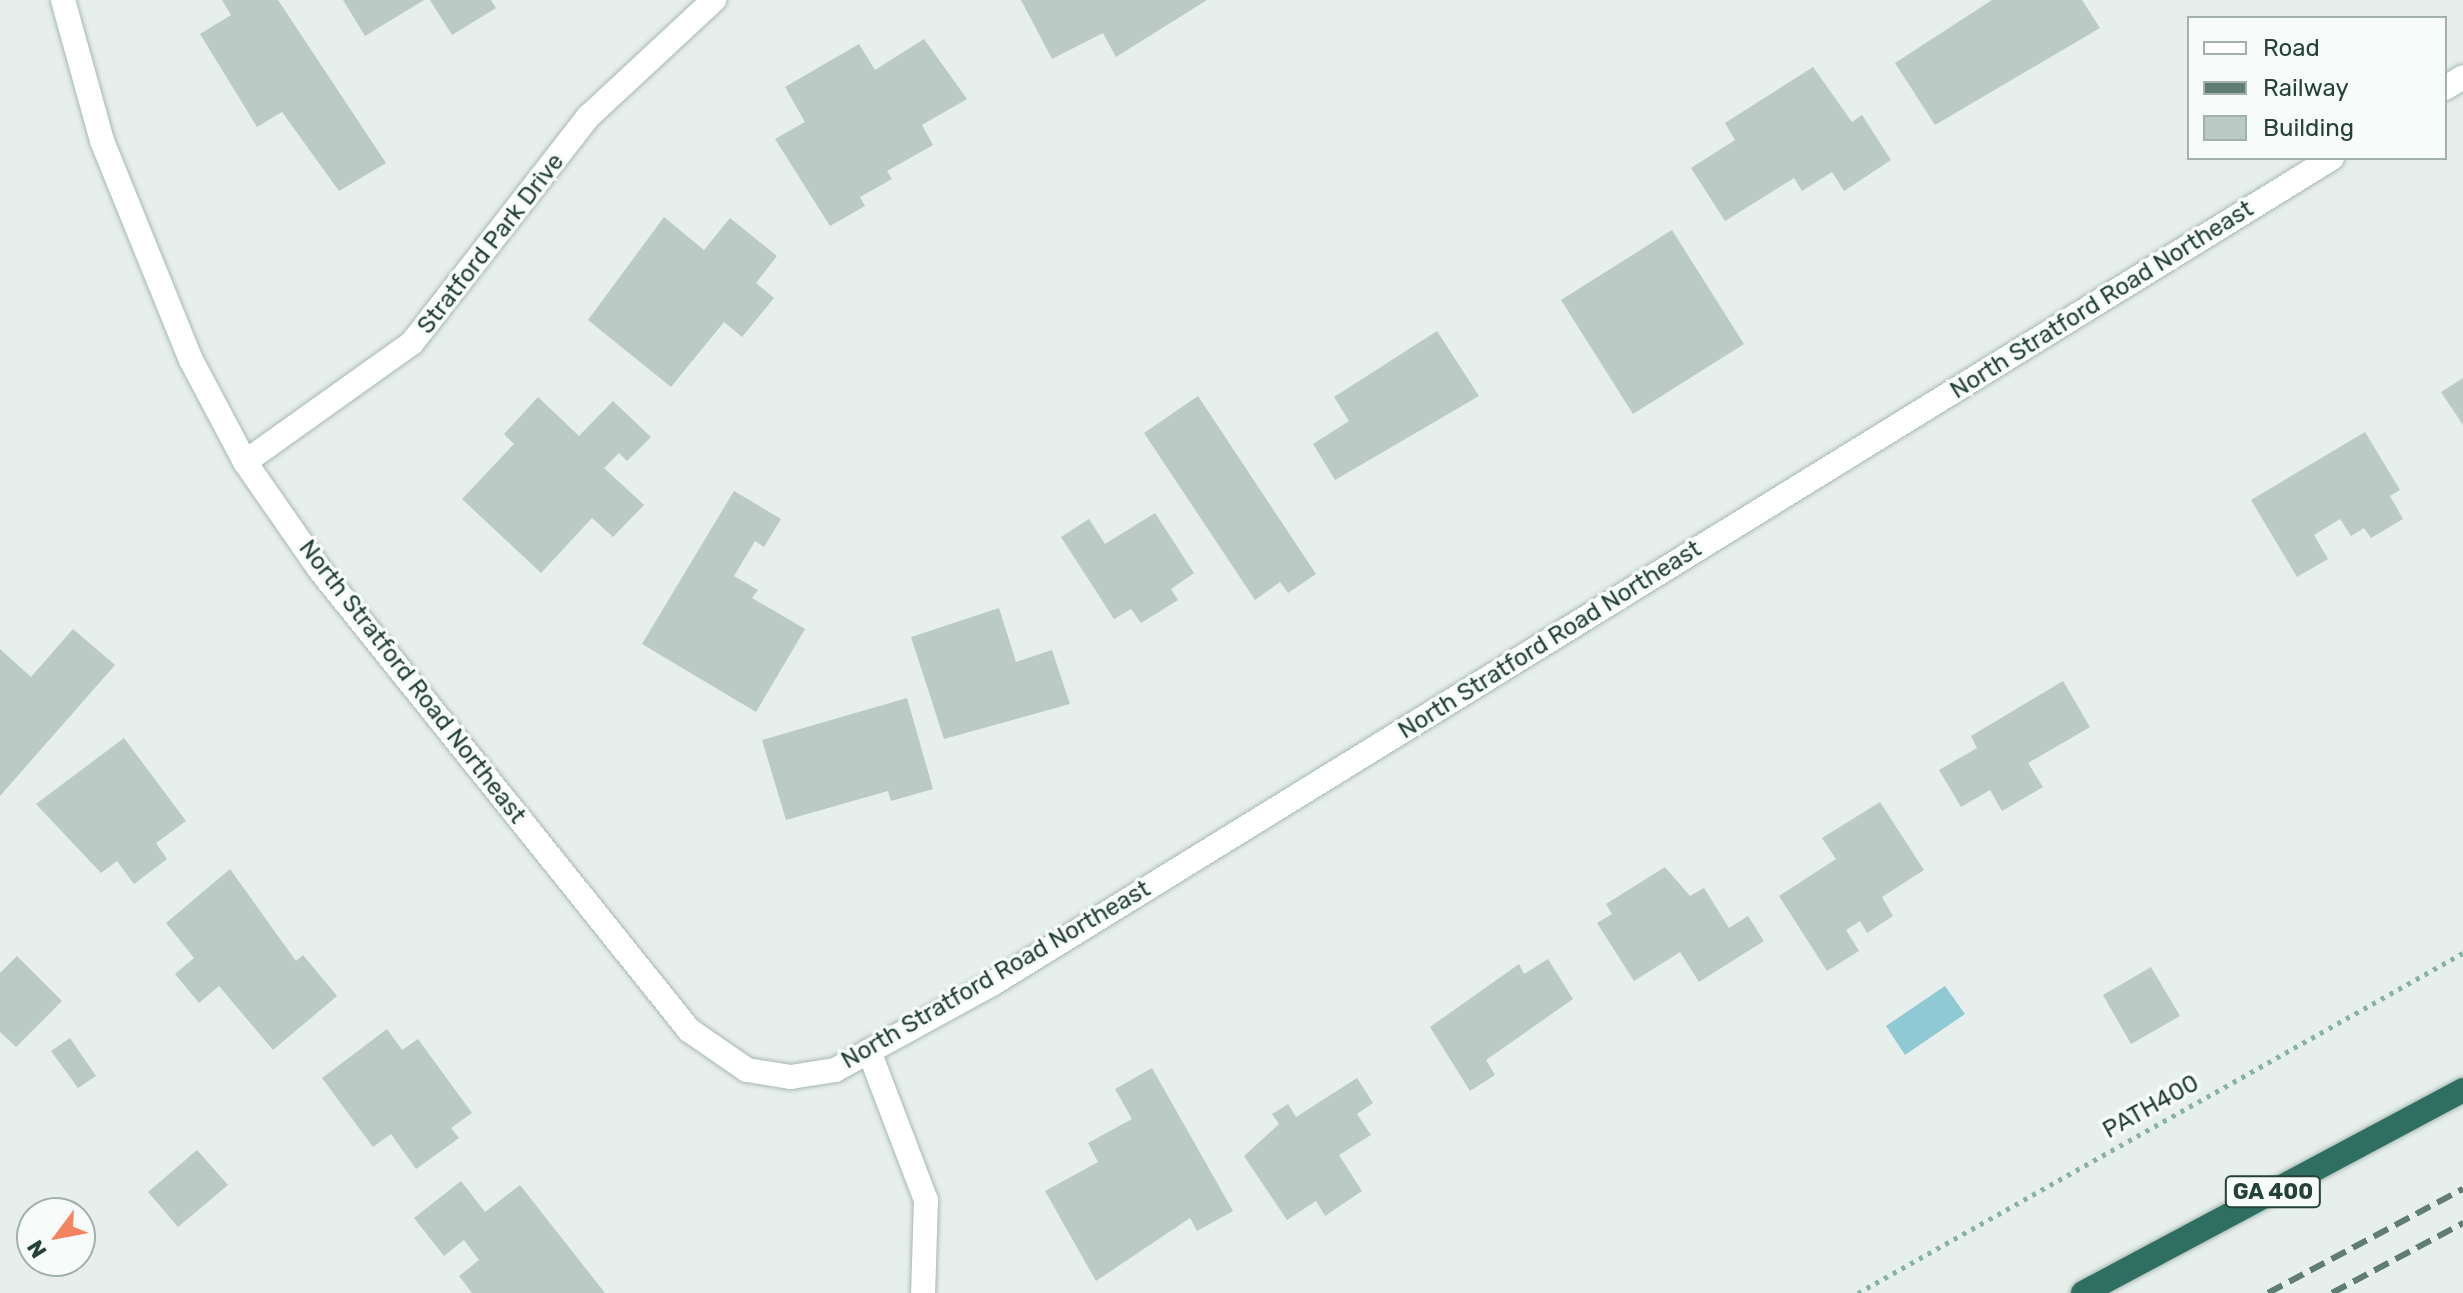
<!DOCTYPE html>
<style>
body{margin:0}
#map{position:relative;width:2463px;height:1293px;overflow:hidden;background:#e6efeb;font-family:Rubik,sans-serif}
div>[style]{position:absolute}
.water>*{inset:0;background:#8ec9d4}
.building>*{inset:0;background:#bbcac4}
.path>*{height:5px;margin-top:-2.5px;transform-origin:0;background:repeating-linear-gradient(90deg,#86b3a5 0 4px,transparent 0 10px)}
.roads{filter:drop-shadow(0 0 2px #a8b8b2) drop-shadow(0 0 2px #a8b8b2)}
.minor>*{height:24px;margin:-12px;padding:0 12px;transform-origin:12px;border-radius:12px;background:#fff}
.highway>*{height:24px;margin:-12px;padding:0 12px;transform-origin:12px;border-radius:12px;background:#2f6f62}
.rail>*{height:6px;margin-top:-3px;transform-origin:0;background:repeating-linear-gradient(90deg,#5f7d75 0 16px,transparent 0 24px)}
span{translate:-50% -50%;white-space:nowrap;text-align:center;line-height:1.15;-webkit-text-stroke:7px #f7fbf9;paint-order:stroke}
.shield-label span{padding:2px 6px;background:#f7fbf9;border:2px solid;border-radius:6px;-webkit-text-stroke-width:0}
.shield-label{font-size:22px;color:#24423a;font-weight:700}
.street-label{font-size:24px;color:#24423a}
.legend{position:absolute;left:2187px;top:16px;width:260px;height:144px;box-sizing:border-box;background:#f7fbf9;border:2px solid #a3b1ad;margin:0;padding:10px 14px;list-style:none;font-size:24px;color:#24423a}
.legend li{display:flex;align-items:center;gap:16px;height:40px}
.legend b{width:40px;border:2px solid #a3b1ad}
.north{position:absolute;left:16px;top:1197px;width:80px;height:80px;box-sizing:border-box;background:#f7fbf9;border:2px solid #a3b1ad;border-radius:50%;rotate:238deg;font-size:22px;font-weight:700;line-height:32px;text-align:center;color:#24423a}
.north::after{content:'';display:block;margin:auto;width:28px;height:36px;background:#f4845f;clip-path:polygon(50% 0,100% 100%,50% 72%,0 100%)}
</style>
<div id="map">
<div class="water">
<div style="clip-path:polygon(1945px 986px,1965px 1014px,1905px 1055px,1886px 1026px)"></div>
</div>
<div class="building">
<div style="clip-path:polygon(222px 0,278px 0,386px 163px,339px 191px,282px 112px,257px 127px,200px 34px,231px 15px)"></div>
<div style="clip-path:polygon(343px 0,424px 0,365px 36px)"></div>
<div style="clip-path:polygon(430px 0,491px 0,496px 8px,452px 35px)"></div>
<div style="clip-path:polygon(1021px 0,1207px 0,1116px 57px,1103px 33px,1052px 59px)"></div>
<div style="clip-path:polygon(1992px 0,2082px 0,2100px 28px,1935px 125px,1895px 63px)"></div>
<div style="clip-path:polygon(924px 39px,967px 99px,922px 125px,933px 145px,887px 171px,892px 179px,860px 197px,865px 206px,830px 226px,775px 139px,805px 122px,785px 87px,859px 44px,875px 70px)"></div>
<div style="clip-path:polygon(1813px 67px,1852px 122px,1862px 115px,1891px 160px,1844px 191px,1832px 172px,1802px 191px,1794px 178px,1725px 221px,1691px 168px,1735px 140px,1725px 123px)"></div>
<div style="clip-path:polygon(664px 217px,704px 250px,730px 218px,777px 256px,756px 283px,774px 298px,742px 337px,724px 322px,671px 387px,588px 320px)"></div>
<div style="clip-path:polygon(1672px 230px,1744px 344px,1633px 414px,1561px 300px)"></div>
<div style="clip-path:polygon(1437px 331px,1479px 396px,1335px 480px,1313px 444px,1349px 421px,1334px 397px)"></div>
<div style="clip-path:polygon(2463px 378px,2463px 425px,2441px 392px)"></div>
<div style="clip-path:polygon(1198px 396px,1316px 574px,1288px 593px,1280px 582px,1255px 600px,1144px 433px)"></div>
<div style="clip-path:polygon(538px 397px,579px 436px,613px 401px,651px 437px,627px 461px,619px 453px,604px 468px,644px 505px,613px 537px,592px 518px,541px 573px,462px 499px,514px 444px,504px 434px)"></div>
<div style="clip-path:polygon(2365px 432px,2400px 490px,2390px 496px,2403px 519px,2371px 538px,2364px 528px,2351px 536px,2340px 519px,2314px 535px,2328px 559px,2297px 577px,2251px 500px)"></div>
<div style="clip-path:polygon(734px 491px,781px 519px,764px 547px,755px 541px,734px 576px,758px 590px,752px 598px,805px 629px,756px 712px,642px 644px)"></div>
<div style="clip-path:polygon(1155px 513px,1194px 573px,1171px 589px,1178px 600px,1141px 623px,1131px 609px,1114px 619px,1061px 537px,1089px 519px,1105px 544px)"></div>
<div style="clip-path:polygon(999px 608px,1016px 662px,1052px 650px,1070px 704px,944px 739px,911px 637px)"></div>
<div style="clip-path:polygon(73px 629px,115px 665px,0 796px,0 649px,31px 677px)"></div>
<div style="clip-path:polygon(2063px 681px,2090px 727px,2028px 763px,2043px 787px,2002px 811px,1990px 790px,1961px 807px,1939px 770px,1977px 748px,1971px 736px)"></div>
<div style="clip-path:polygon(907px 698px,933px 789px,891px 801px,888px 791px,786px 820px,762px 740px)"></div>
<div style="clip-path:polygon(124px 738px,186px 821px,156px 843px,167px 859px,134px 884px,117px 861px,101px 873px,36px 804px)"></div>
<div style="clip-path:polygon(1880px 802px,1924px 870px,1882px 897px,1893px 916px,1867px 933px,1860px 921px,1846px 930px,1859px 951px,1827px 971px,1779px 896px,1836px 859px,1822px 838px)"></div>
<div style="clip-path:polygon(1665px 867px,1690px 896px,1704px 888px,1729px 928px,1748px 916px,1764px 941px,1699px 982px,1680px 952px,1634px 981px,1597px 923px,1612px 914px,1606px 904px)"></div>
<div style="clip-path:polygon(230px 869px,296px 961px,303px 955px,337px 996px,273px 1050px,219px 986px,199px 1003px,175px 974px,194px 958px,166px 923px)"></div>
<div style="clip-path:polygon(17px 956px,62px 1001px,16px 1047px,0 1032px,0 973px)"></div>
<div style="clip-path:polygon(1548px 959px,1573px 999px,1486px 1060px,1495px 1075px,1470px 1091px,1430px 1027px,1519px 964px,1524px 974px)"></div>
<div style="clip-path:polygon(2151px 967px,2180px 1016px,2131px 1044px,2103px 995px)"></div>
<div style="clip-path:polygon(387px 1029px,402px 1050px,418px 1039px,472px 1113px,451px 1128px,459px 1138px,416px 1169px,391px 1134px,373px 1147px,322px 1078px)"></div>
<div style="clip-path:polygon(70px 1038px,96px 1076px,78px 1088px,51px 1051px)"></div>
<div style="clip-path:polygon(1152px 1068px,1233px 1211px,1197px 1231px,1190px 1218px,1096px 1281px,1045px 1191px,1098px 1162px,1088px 1143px,1132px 1119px,1115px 1089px)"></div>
<div style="clip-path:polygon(1357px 1078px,1373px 1103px,1357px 1114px,1371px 1135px,1339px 1155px,1362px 1191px,1325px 1216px,1316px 1201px,1287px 1220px,1244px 1156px,1279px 1124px,1272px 1114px,1288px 1104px,1296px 1117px)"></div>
<div style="clip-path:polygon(197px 1150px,228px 1185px,178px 1227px,148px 1192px)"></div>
<div style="clip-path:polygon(461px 1181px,485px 1212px,520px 1185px,605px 1293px,472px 1293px,459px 1276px,479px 1260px,464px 1240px,444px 1256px,414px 1218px)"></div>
</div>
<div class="path">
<div style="left:1858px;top:1293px;width:694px;rotate:-29.34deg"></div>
</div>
<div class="roads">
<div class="minor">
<div style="left:63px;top:0;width:146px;rotate:74.5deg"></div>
<div style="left:102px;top:141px;width:236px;rotate:67.9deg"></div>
<div style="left:191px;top:360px;width:115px;rotate:62.1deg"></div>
<div style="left:245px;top:462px;width:131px;rotate:55.2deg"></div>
<div style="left:320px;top:570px;width:590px;rotate:51.26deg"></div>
<div style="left:689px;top:1030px;width:70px;rotate:34.6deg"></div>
<div style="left:747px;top:1070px;width:45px;rotate:9deg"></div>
<div style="left:791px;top:1077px;width:45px;rotate:-9deg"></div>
<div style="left:835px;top:1070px;width:179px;rotate:-28.7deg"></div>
<div style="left:992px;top:984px;width:1574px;rotate:-31.65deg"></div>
<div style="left:2445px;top:88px;width:21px;rotate:-31deg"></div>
<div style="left:245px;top:462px;width:205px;rotate:-35.5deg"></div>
<div style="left:412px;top:343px;width:288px;rotate:-52.1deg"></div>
<div style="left:589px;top:116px;width:171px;rotate:-42.9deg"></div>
<div style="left:869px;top:1051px;width:160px;rotate:69.1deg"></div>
<div style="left:926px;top:1200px;width:93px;rotate:91.8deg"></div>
</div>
<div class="highway">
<div style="left:2083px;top:1293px;width:431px;rotate:-28.1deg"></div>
</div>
</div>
<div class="rail">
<div style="left:2268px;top:1293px;width:221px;rotate:-28.1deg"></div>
<div style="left:2332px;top:1293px;width:149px;rotate:-28.1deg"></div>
</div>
<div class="shield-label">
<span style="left:2273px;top:1192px">GA 400</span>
</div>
<div class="street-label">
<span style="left:491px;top:244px;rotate:-52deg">Stratford Park Drive</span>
<span style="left:2102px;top:300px;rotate:-32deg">North Stratford Road Northeast</span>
<span style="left:1550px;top:640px;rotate:-32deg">North Stratford Road Northeast</span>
<span style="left:412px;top:682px;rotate:52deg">North Stratford Road Northeast</span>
<span style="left:996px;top:975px;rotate:-30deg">North Stratford Road Northeast</span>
<span style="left:2151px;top:1107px;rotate:-29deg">PATH400</span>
</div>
<ul class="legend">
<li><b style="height:10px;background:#fff"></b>Road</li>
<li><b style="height:10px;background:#5f7d75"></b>Railway</li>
<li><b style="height:22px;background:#bbcac4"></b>Building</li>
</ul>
<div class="north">N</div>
</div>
